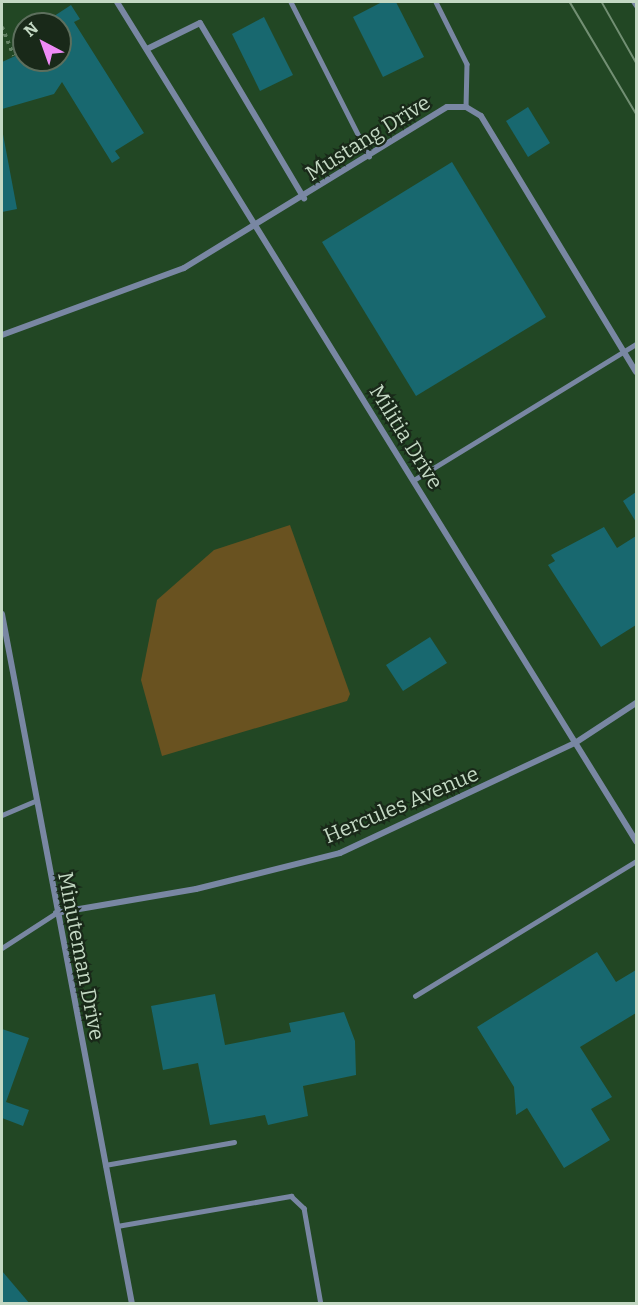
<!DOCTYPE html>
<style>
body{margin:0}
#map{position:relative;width:638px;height:1305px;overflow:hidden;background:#224724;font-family:Bitter,serif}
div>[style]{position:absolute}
.green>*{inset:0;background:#695220}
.building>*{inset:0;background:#18686f}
.path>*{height:4px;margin-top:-2px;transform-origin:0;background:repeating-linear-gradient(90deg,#628063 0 3px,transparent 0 7.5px)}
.service>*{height:4.5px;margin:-2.25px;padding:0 2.25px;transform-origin:2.25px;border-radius:2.25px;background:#7987a3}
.minor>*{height:6px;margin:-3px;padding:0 3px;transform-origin:3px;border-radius:3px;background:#7987a3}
.tram>*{height:1.5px;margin:-0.75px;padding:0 0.75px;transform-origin:0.75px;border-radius:0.75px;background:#728f73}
span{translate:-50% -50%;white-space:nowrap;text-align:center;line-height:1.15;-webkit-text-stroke:4.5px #192919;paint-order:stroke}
.street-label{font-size:21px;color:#c3d8c3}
.frame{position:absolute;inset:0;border:3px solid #c3d8c3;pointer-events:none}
.north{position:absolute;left:12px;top:12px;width:60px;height:60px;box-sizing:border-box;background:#192919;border:2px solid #5d6f5d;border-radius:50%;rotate:319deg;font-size:16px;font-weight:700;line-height:24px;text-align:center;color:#c3d8c3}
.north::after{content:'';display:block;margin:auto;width:21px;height:27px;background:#ef8bf7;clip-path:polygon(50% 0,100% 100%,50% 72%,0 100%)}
</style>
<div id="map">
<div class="green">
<div style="clip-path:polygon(290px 525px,350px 694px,347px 701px,162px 756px,141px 680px,157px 600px,214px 550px)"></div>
</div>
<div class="building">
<div style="clip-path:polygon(382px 2px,396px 2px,424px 57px,383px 77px,353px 17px)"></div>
<div style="clip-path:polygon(71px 5px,80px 19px,74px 22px,144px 133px,115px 151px,120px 158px,112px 163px,62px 82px,54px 94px,2px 109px,2px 62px,24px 52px,24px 60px,60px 60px,60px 24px,42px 24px)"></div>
<div style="clip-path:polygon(264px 17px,293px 75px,260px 91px,232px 34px)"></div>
<div style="clip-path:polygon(528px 107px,550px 143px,528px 157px,506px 121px)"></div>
<div style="clip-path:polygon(2px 129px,17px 209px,2px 212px)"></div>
<div style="clip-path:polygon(452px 162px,546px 317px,416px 396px,322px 242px)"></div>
<div style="clip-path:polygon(636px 492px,636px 522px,623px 501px)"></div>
<div style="clip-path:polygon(604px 527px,617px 548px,636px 536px,636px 625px,601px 647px,548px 565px,555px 561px,551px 555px)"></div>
<div style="clip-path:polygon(430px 637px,447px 663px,403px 691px,386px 665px)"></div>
<div style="clip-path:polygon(597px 952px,616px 982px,636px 970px,636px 1013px,580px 1047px,612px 1097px,591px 1109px,610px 1140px,564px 1168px,527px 1108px,516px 1115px,514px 1087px,477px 1027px)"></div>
<div style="clip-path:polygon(215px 994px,225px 1045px,291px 1032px,289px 1023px,344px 1012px,355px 1041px,356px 1075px,303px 1086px,308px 1116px,268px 1125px,265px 1115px,210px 1125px,198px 1063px,163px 1070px,151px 1006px)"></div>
<div style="clip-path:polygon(2px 1029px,29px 1038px,6px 1102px,29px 1110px,23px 1126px,2px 1118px)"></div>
<div style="clip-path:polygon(2px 1271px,30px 1304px,2px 1304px)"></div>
</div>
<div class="path">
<div style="left:2px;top:27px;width:31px;rotate:68deg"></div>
</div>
<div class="service">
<div style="left:291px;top:2px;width:173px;rotate:63.1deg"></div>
<div style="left:436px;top:2px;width:69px;rotate:63.4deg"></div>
<div style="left:467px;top:64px;width:43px;rotate:91.3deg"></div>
<div style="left:634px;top:2px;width:4px;rotate:56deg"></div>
<div style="left:414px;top:480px;width:260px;rotate:-31.5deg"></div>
<div style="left:2px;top:815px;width:36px;rotate:-23deg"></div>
<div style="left:2px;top:948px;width:64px;rotate:-32.9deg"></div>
<div style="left:415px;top:996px;width:259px;rotate:-31.4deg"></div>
<div style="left:105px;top:1165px;width:131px;rotate:-10.1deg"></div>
<div style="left:117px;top:1226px;width:177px;rotate:-9.8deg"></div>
<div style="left:291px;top:1196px;width:18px;rotate:43deg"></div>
<div style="left:304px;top:1208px;width:97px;rotate:80deg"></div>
</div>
<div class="minor">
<div style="left:117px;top:2px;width:987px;rotate:58.26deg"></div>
<div style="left:147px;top:49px;width:59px;rotate:-26.1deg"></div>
<div style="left:200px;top:23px;width:204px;rotate:59.3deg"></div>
<div style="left:2px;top:335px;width:194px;rotate:-20.2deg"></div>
<div style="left:184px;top:268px;width:308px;rotate:-31.5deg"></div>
<div style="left:447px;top:107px;width:19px"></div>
<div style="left:466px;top:107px;width:17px;rotate:31deg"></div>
<div style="left:481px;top:116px;width:299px;rotate:58.8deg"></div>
<div style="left:2px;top:614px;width:702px;rotate:79.33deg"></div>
<div style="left:56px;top:913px;width:142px;rotate:-9.7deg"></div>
<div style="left:196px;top:889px;width:148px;rotate:-14deg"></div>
<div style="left:340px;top:853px;width:259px;rotate:-25.1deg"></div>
<div style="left:575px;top:743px;width:73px;rotate:-33.3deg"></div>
</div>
<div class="tram">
<div style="left:570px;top:2px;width:129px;rotate:59.3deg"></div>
<div style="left:602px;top:2px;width:69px;rotate:60.5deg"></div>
</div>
<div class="street-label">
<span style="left:368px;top:138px;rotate:-32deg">Mustang Drive</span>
<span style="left:406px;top:437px;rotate:58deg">Militia Drive</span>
<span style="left:401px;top:805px;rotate:-23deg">Hercules Avenue</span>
<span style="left:81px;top:956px;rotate:79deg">Minuteman Drive</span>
</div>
<div class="frame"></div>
<div class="north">N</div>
</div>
